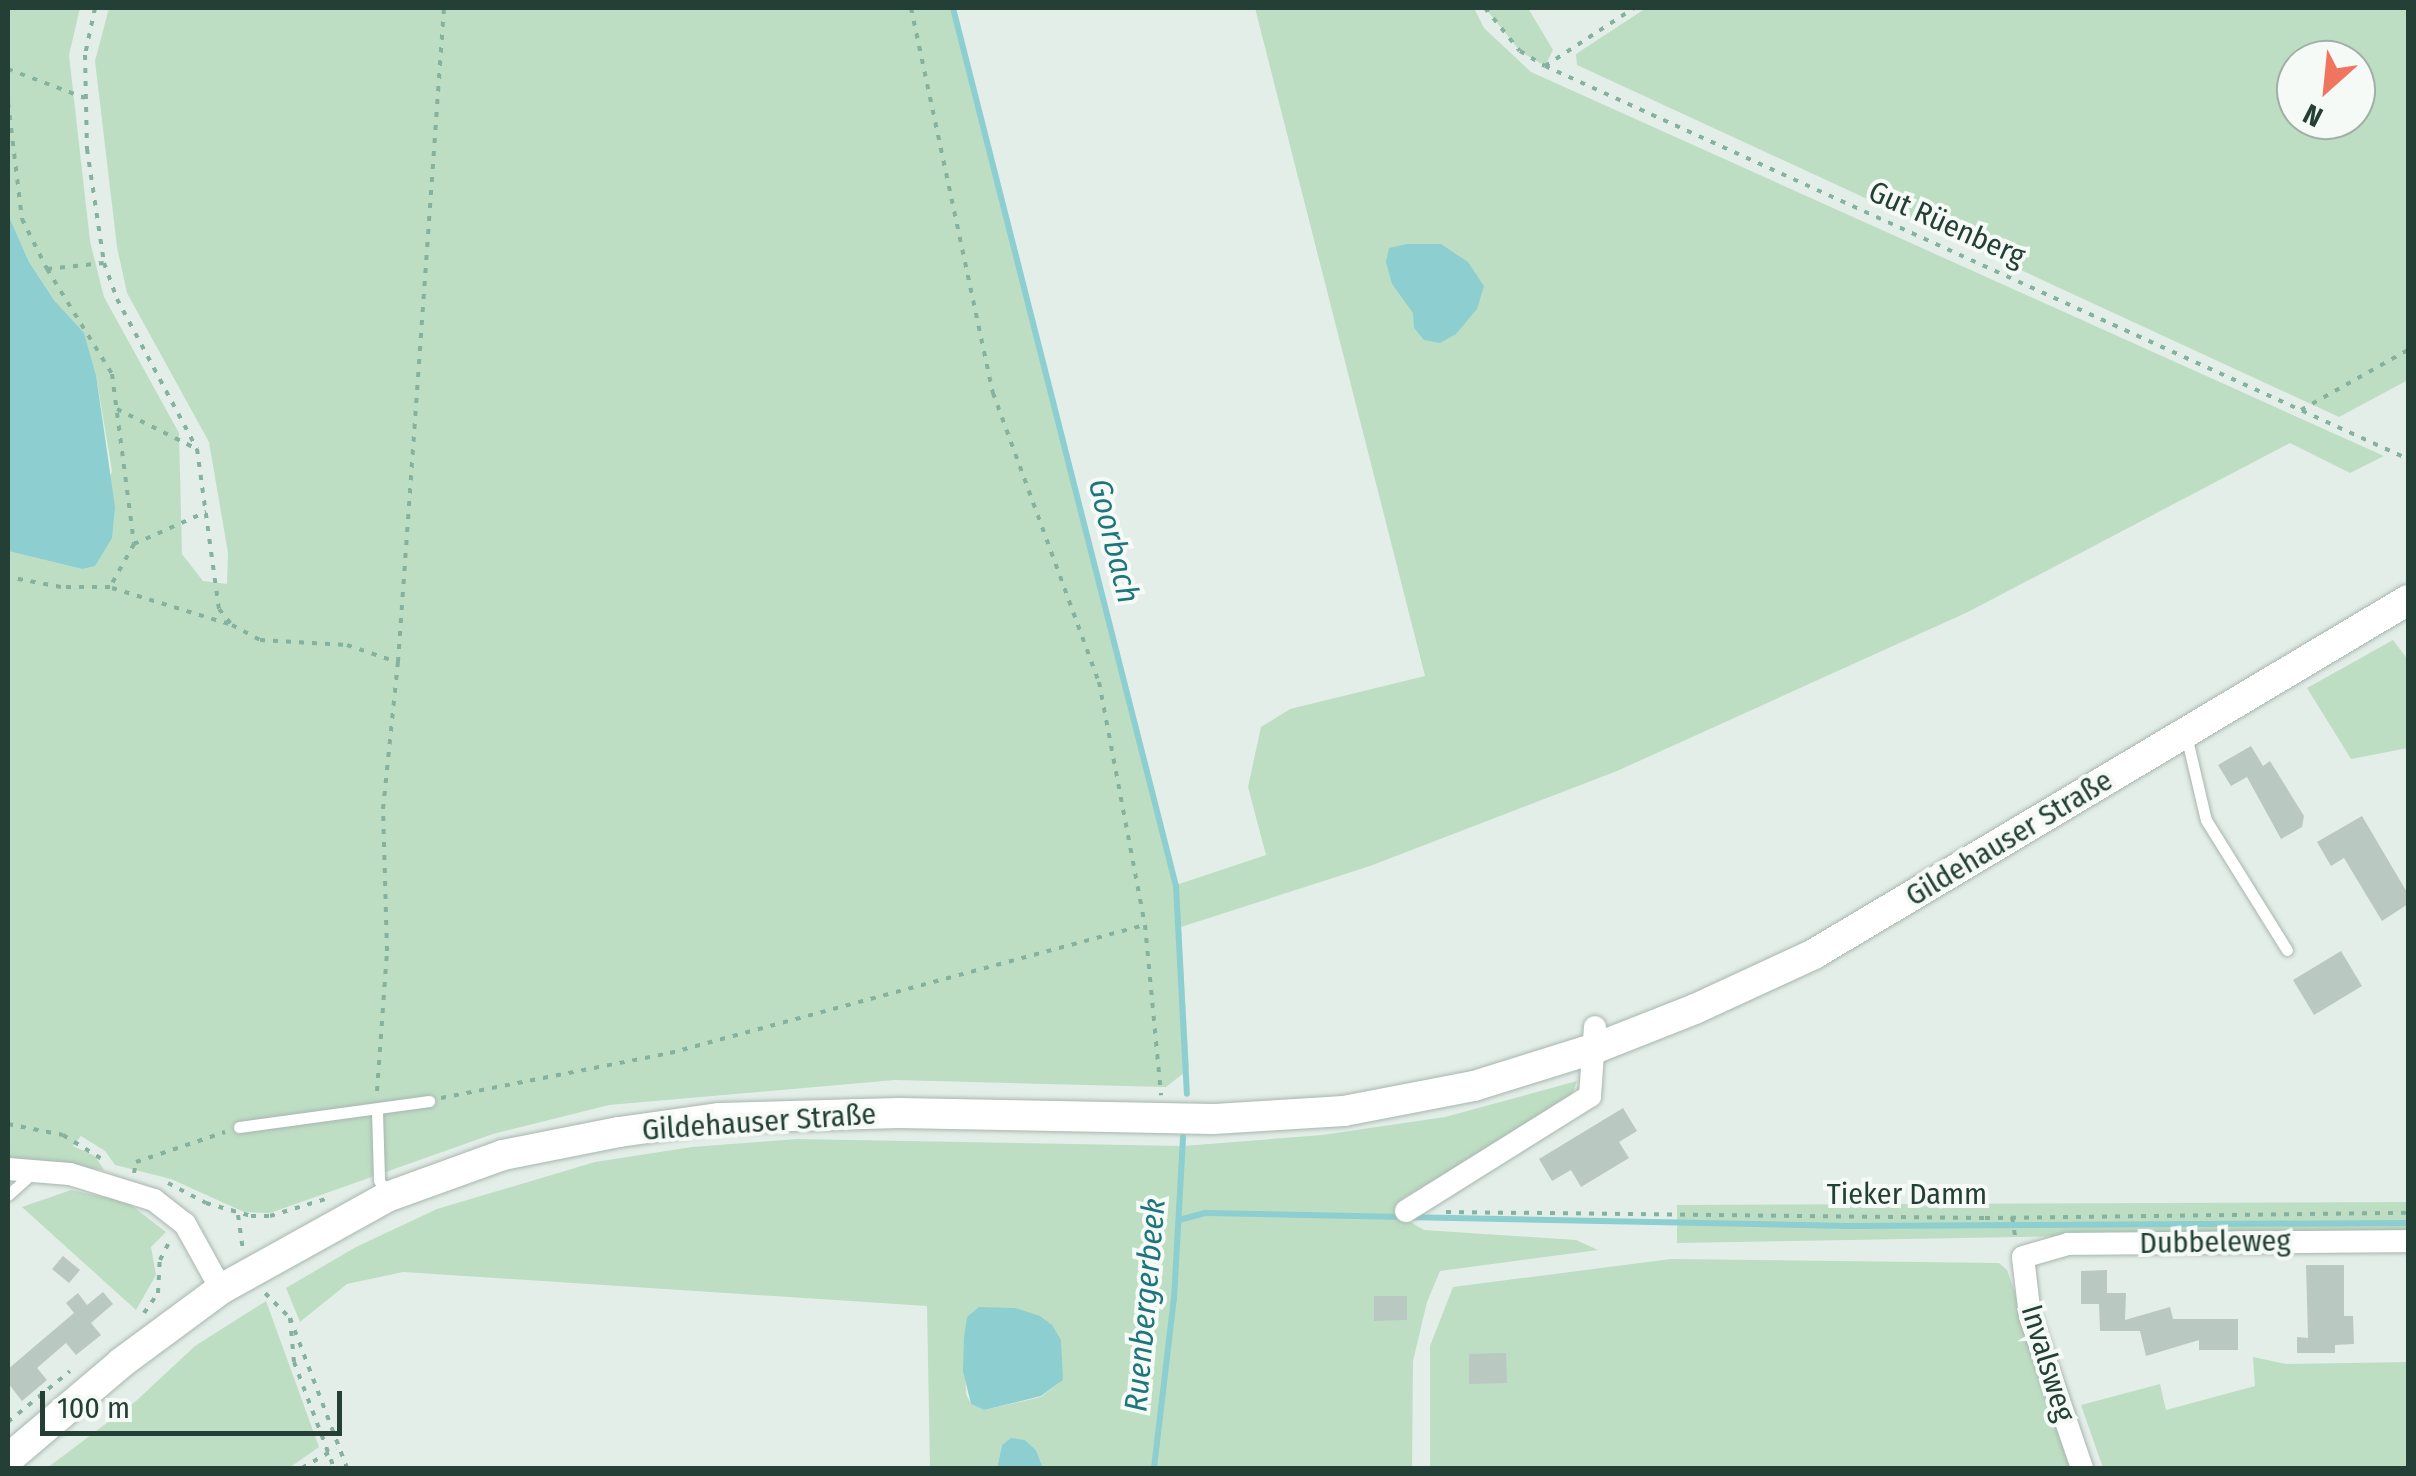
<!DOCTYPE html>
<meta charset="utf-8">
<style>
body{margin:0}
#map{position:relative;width:2416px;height:1476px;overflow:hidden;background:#e4eee8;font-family:"Fira Sans Condensed",sans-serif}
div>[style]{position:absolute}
.green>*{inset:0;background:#bedec3}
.water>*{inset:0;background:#8dced1}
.stream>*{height:6px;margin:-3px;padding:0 3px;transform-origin:3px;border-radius:3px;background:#8dced1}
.building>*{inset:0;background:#b9c8c1}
.path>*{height:4px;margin-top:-2px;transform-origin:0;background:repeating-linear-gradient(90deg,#85b19f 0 5px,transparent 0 13px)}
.roads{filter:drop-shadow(0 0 2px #a7b6af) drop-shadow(0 0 2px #a7b6af)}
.service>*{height:11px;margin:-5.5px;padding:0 5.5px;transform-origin:5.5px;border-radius:5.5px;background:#fff}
.minor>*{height:22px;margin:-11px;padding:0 11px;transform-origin:11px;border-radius:11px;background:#fff}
.secondary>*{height:30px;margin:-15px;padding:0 15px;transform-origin:15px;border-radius:15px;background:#fff}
span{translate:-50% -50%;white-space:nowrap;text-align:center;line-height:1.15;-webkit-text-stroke:8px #f5faf7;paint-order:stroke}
.street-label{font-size:30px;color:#243f35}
.water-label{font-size:32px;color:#1e757b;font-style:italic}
.frame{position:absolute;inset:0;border:10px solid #243f35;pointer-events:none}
.north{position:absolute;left:2276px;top:40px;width:100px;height:100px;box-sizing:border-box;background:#f5faf7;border:2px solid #a1afa9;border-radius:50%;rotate:207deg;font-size:28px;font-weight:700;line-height:40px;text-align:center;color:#243f35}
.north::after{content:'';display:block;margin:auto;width:35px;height:45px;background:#f0755f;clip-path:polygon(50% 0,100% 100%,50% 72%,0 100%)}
.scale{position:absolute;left:40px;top:1391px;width:302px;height:45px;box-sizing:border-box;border:5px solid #243f35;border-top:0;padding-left:12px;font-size:30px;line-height:35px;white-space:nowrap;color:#243f35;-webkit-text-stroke:8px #f5faf7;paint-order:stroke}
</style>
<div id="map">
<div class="green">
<div style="clip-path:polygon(8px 8px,80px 8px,69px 55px,90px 241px,104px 297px,179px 433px,182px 554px,203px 581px,227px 584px,228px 553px,209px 442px,127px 293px,117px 247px,95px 61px,109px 8px,953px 8px,1176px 885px,1266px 855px,1248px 787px,1261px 727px,1290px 709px,1425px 676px,1255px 8px,1474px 8px,1484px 28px,1531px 72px,2384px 456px,2350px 473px,2290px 443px,1968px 612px,1617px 771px,1370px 866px,1181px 927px,1189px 1069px,1166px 1087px,895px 1080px,609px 1105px,493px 1134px,270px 1213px,244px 1212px,171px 1179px,115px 1165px,105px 1151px,81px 1136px,73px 1146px,95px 1156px,104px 1170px,8px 1158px,8px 551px,82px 569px,112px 471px,96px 375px,84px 334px,54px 300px,29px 262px,8px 214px)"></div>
<div style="clip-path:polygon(1485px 8px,1528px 8px,1553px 50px,1545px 66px,1520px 51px)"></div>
<div style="clip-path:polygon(evenodd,1646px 8px,2408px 8px,2408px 380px,2339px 417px,1577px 65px,1576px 54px,1646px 8px,2296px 60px,2356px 60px,2356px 120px,2296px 120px,2296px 60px)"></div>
<div style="clip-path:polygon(2393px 640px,2408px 660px,2408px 748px,2351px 759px,2307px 688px)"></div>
<div style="clip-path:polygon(evenodd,1577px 1081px,1572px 1095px,1553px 1110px,1400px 1200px,1403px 1218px,1424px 1230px,1576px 1240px,1598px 1250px,1440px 1271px,1427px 1302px,1413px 1361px,1412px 1468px,1043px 1468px,1036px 1450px,1025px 1440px,1002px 1445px,997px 1468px,930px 1468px,927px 1306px,403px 1272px,347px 1284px,300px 1322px,286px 1288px,356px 1247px,437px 1209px,595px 1162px,692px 1147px,797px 1139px,1183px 1146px,1322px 1135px,1445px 1117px,1577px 1081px,964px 1337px,1063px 1380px,1041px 1397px,984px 1410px,971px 1404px,966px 1394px,964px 1337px)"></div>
<div style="clip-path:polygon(71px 1190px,127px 1202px,166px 1232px,151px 1247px,156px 1275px,136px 1310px,22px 1207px)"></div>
<div style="clip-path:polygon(2408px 1202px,2408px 1230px,1677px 1243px,1677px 1205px)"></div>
<div style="clip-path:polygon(1671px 1259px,1999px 1263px,2007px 1270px,2077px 1468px,1430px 1468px,1430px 1346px,1453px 1287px)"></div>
<div style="clip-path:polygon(266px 1301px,319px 1447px,289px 1468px,47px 1468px,136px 1401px,195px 1346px)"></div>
<div style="clip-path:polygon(2253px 1357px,2286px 1364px,2408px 1362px,2408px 1468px,2103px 1468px,2081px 1405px,2160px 1384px,2166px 1410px,2255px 1386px)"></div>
</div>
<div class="water">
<div style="clip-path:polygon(8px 214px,29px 262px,54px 300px,84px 333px,96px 375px,115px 507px,112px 538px,95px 566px,82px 569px,8px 551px)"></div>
<div style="clip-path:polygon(1407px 244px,1441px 244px,1468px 262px,1484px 286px,1477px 309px,1456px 334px,1440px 343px,1424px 340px,1414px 328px,1413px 313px,1392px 284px,1386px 262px,1389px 248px)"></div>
<div style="clip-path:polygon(979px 1307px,1015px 1308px,1040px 1316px,1052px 1325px,1061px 1340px,1063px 1380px,1041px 1396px,984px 1410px,971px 1404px,963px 1371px,964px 1337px,967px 1317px)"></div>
<div style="clip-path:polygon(1011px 1438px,1025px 1440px,1036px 1450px,1043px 1468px,997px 1468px,1002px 1445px)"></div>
</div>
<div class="stream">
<div style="left:953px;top:8px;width:906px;rotate:75.75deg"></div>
<div style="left:1176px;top:886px;width:208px;rotate:87deg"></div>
<div style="left:1179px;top:1220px;width:28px;rotate:-15deg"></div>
<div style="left:1206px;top:1213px;width:642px;rotate:1.16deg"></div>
<div style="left:1848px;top:1226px;width:560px;rotate:-0.31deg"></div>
<div style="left:1154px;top:1468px;width:170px;rotate:-83.3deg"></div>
<div style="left:1174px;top:1299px;width:162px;rotate:-86.8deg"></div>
</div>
<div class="building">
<div style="clip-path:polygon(2251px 746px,2263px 766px,2270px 761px,2304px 816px,2302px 827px,2281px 839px,2247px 777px,2231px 786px,2218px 765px)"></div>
<div style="clip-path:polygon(2362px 816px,2408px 894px,2408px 904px,2382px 921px,2344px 858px,2331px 866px,2317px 842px)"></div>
<div style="clip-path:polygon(2341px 951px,2362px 986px,2314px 1015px,2293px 980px)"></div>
<div style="clip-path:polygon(1623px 1108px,1637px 1131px,1619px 1142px,1629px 1158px,1581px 1187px,1571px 1170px,1552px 1181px,1539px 1159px)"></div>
<div style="clip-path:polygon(63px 1256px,80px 1270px,69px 1283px,52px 1269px)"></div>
<div style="clip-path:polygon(2306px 1265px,2344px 1265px,2344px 1316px,2353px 1316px,2354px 1344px,2335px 1345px,2335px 1353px,2297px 1353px,2297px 1337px,2308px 1338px)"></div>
<div style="clip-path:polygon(2107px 1270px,2107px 1293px,2126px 1293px,2125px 1320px,2170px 1307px,2173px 1319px,2238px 1319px,2238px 1350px,2199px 1350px,2199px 1340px,2146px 1356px,2140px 1331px,2100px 1331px,2099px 1304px,2081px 1304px,2081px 1271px)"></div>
<div style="clip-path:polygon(103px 1292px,113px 1304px,91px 1323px,101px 1335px,76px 1355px,66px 1343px,52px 1355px,37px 1368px,47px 1380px,22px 1401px,8px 1383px,8px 1369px,74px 1313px,66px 1303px,78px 1293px,87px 1305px)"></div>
<div style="clip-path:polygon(1374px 1296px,1407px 1296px,1407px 1320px,1374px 1321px)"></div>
<div style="clip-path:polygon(1506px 1353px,1507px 1383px,1469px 1384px,1469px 1354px)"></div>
</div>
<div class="path">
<div style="left:95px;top:8px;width:48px;rotate:102deg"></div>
<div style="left:85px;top:55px;width:94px;rotate:88.8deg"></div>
<div style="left:87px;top:149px;width:115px;rotate:81.5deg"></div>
<div style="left:104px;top:263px;width:38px;rotate:70deg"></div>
<div style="left:117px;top:299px;width:170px;rotate:61.9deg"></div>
<div style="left:197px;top:449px;width:162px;rotate:82.2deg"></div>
<div style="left:219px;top:609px;width:21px;rotate:51deg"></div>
<div style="left:232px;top:625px;width:32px;rotate:28deg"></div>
<div style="left:260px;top:640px;width:87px;rotate:3.3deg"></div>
<div style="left:347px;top:645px;width:53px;rotate:18.8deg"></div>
<div style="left:911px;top:8px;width:394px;rotate:78deg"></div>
<div style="left:993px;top:393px;width:308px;rotate:69.9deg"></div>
<div style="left:1099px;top:682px;width:247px;rotate:79.3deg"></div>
<div style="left:1145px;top:925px;width:171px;rotate:84.6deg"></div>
<div style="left:1485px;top:8px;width:55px;rotate:50.9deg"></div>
<div style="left:1520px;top:51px;width:29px;rotate:31deg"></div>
<div style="left:1545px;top:66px;width:948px;rotate:24.48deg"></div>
<div style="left:1545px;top:66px;width:106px;rotate:-33.1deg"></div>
<div style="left:8px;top:69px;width:82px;rotate:20.6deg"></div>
<div style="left:8px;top:102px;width:118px;rotate:83.2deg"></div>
<div style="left:22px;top:219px;width:56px;rotate:63.4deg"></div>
<div style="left:47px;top:269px;width:123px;rotate:58.2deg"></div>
<div style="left:112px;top:374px;width:171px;rotate:82.6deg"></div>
<div style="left:134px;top:544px;width:49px;rotate:119.2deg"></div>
<div style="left:110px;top:587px;width:49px;rotate:180deg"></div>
<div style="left:61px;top:587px;width:54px;rotate:-169.3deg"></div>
<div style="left:47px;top:269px;width:57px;rotate:-6deg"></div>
<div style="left:117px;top:409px;width:89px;rotate:26.6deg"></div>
<div style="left:2301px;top:410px;width:123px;rotate:-29.3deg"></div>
<div style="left:134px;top:544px;width:79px;rotate:-24deg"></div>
<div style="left:112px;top:588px;width:126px;rotate:17.1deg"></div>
<div style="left:377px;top:1091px;width:140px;rotate:-85.9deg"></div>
<div style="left:387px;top:951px;width:142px;rotate:-91.6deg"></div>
<div style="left:383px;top:809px;width:148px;rotate:-84.2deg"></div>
<div style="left:398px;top:662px;width:656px;rotate:-85.98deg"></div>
<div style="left:441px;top:1098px;width:233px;rotate:-11.1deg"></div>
<div style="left:670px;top:1053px;width:492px;rotate:-15.1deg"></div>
<div style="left:8px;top:1124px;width:56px;rotate:11.3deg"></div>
<div style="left:63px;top:1135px;width:49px;rotate:31.8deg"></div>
<div style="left:134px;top:1173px;width:11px;rotate:-80deg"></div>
<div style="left:136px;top:1162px;width:94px;rotate:-18.6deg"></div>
<div style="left:168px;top:1183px;width:43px;rotate:27.8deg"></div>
<div style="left:206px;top:1203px;width:47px;rotate:16.1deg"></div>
<div style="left:251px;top:1216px;width:19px"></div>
<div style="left:270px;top:1216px;width:62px;rotate:-17deg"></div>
<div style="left:1446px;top:1212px;width:539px;rotate:0.64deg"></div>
<div style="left:1985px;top:1218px;width:423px;rotate:-0.7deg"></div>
<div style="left:238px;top:1215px;width:34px;rotate:82deg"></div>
<div style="left:2012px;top:1217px;width:20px;rotate:81deg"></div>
<div style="left:265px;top:1293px;width:35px;rotate:45deg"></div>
<div style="left:290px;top:1318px;width:44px;rotate:84.8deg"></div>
<div style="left:294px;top:1362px;width:113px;rotate:69.3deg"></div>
<div style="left:144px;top:1313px;width:24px;rotate:-55deg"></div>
<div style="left:158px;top:1293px;width:33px;rotate:-87deg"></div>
<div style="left:160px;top:1260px;width:22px;rotate:-63deg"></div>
<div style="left:290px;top:1318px;width:160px;rotate:69.2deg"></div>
<div style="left:8px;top:1422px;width:80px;rotate:-39.4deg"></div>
<div style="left:302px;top:1468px;width:39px;rotate:-30deg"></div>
</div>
<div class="roads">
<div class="service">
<div style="left:2186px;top:735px;width:87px;rotate:76.8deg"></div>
<div style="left:2206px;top:820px;width:153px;rotate:58.1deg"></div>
<div style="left:377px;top:1111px;width:69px;rotate:88.3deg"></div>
<div style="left:379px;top:1180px;width:17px;rotate:65deg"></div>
<div style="left:239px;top:1127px;width:192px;rotate:-7.8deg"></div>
<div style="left:8px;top:1195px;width:31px;rotate:-42deg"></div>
</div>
<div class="minor">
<div style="left:8px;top:1169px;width:62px;rotate:4.6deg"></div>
<div style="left:70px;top:1174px;width:88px;rotate:17.2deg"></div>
<div style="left:154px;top:1200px;width:39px;rotate:38deg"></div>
<div style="left:185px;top:1224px;width:74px;rotate:61deg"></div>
<div style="left:1406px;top:1211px;width:217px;rotate:-32deg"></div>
<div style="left:1590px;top:1096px;width:69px;rotate:-85.9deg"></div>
<div style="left:2082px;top:1468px;width:161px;rotate:-108.9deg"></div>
<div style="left:2030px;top:1316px;width:59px;rotate:-96.8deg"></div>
<div style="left:2023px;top:1257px;width:47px;rotate:-16.1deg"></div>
<div style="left:2068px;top:1244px;width:340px;rotate:-0.5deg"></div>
</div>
<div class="secondary">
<div style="left:8px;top:1459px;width:148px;rotate:-40.3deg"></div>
<div style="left:121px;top:1363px;width:124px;rotate:-36.5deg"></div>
<div style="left:221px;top:1289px;width:190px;rotate:-29deg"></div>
<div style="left:387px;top:1197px;width:123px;rotate:-19.9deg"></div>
<div style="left:503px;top:1155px;width:118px;rotate:-11.2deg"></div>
<div style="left:619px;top:1132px;width:102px;rotate:-7.9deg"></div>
<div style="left:720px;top:1118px;width:179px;rotate:-1.6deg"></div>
<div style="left:899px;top:1113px;width:314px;rotate:1.1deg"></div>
<div style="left:1213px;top:1119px;width:131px;rotate:-3.5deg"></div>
<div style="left:1344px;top:1111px;width:132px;rotate:-10.9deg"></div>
<div style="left:1474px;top:1086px;width:128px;rotate:-17.3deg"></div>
<div style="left:1596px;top:1048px;width:106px;rotate:-21.5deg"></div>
<div style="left:1695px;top:1009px;width:131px;rotate:-24.8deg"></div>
<div style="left:1814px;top:954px;width:691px;rotate:-30.79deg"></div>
</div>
</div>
<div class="street-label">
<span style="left:1947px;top:224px;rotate:24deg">Gut Rüenberg</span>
<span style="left:2009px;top:838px;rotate:-31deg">Gildehauser Straße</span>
<span style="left:759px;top:1122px;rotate:-4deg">Gildehauser Straße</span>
<span style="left:1907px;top:1194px">Tieker Damm</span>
<span style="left:2215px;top:1242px;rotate:-1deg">Dubbeleweg</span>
<span style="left:2048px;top:1363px;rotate:73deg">Invalsweg</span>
</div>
<div class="water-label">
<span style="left:1114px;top:541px;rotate:76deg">Goorbach</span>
<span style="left:1145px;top:1305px;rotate:-85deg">Ruenbergerbeek</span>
</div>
<div class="frame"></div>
<div class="north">N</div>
<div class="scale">100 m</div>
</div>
